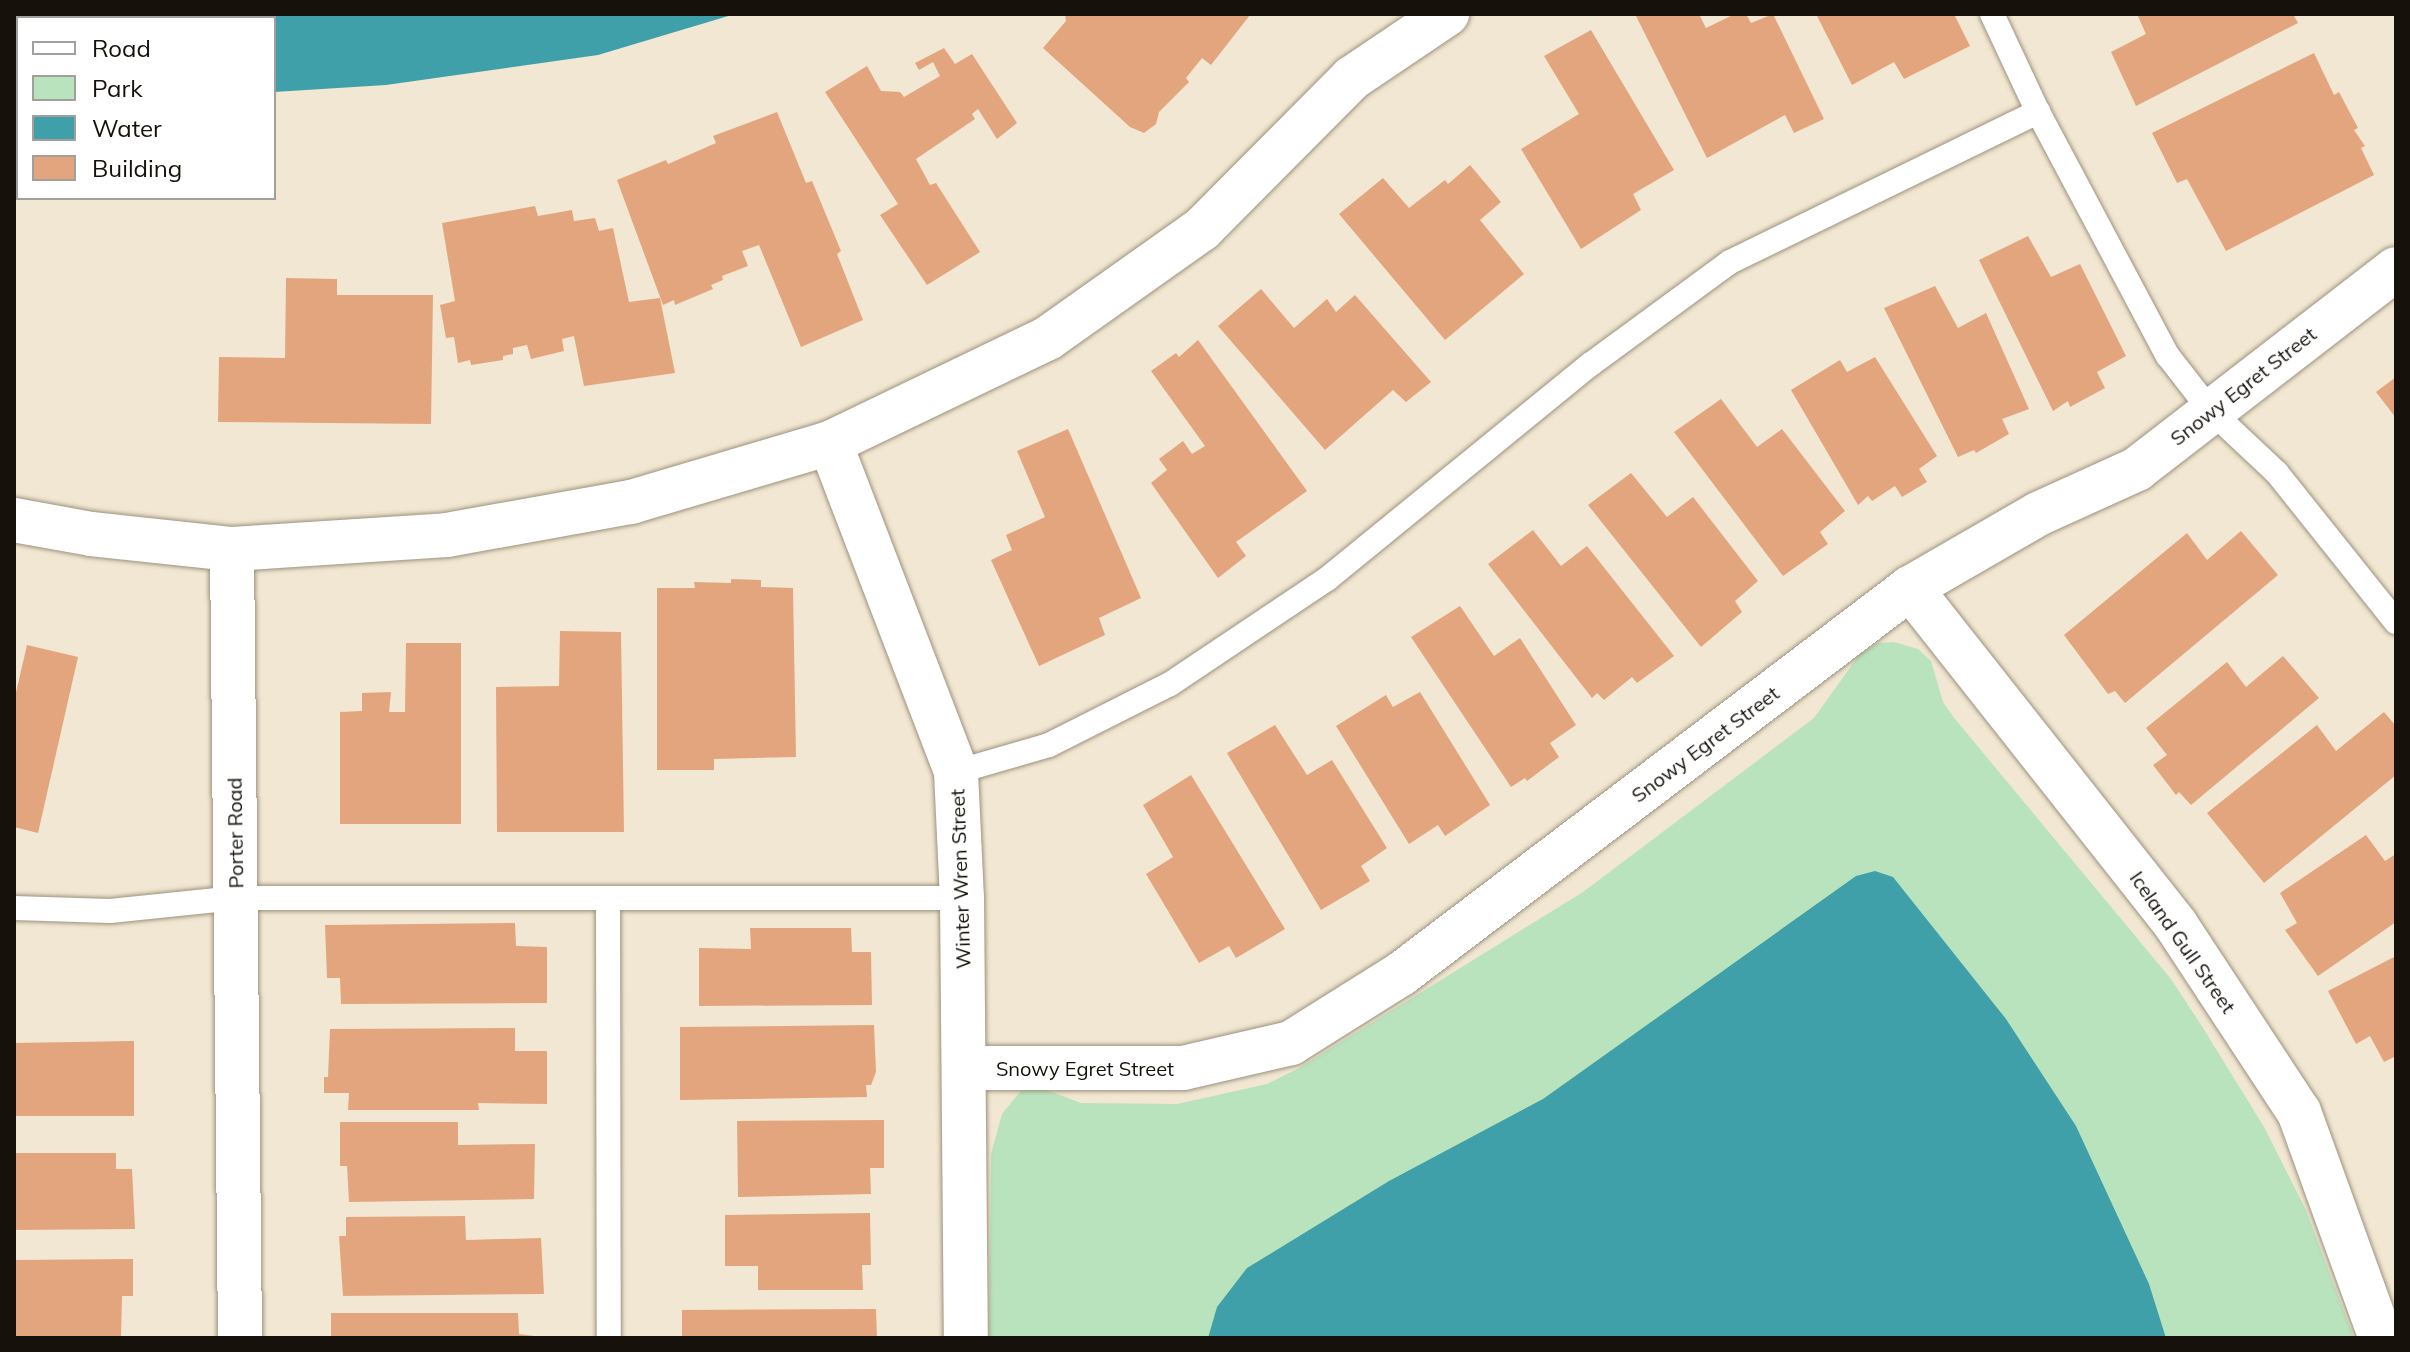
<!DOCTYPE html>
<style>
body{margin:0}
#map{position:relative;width:2410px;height:1352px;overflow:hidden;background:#f2e7d2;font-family:Mulish,sans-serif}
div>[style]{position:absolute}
.green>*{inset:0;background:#b9e3bd}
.water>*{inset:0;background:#3fa0a9}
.building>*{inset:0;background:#e3a57e}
.roads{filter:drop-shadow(0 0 2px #9c927e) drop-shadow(0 0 2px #9c927e)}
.lane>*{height:24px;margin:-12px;padding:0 12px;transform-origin:12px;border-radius:12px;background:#fff}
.street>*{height:44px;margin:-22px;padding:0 22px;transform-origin:22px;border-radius:22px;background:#fff}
span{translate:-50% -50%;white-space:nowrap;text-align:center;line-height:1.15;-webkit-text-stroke:7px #fff;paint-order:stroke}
.street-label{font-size:20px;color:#16120b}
.frame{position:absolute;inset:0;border:16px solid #16120b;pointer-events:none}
.legend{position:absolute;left:16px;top:16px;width:260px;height:184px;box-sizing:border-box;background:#fff;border:2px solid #a2a09d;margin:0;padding:10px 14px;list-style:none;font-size:24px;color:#16120b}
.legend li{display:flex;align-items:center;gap:16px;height:40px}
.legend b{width:40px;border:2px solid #a2a09d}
</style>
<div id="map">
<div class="green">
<div style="clip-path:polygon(1894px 642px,1918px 649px,1931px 661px,1943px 702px,1955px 719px,2171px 979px,2203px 1028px,2264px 1127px,2306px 1210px,2354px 1338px,989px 1338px,991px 1154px,1002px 1114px,1023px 1088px,1039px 1087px,1081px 1103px,1177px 1104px,1267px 1084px,1299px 1068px,1583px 892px,1814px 718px,1859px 655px,1878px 643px)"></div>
</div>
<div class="water">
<div style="clip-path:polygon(14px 14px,735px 14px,598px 55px,386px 85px,274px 92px,274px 18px,18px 18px,18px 109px,14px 109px)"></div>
<div style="clip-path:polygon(1875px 871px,1893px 877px,2006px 1019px,2076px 1126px,2149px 1284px,2166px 1338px,1208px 1338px,1217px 1307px,1247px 1268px,1389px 1181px,1543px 1099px,1856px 876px)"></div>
</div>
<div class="building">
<div style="clip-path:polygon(1065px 14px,1249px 14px,1250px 15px,1211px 65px,1202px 58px,1186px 78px,1189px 82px,1159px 112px,1156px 124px,1144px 133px,1130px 127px,1043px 48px,1066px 21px)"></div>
<div style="clip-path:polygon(1635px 14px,1699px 14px,1706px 28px,1735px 14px,1746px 14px,1751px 23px,1773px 14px,1824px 119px,1794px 133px,1785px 115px,1707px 158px)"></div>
<div style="clip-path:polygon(1816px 14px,1954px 14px,1970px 46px,1904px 79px,1894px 62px,1852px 85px)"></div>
<div style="clip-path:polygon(2137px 14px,2293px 14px,2298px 23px,2136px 106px,2111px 52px,2146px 34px)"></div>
<div style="clip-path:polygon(1591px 30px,1674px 170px,1633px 194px,1641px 210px,1581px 249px,1521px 149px,1579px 114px,1544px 56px)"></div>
<div style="clip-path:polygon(944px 48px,955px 64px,972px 54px,1017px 123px,997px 139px,978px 109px,972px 114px,975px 119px,916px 159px,930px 185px,936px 183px,980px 252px,927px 285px,880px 215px,898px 204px,825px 92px,867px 66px,881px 91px,900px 92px,904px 97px,940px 76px,933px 62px,919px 70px,915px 63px)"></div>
<div style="clip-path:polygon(2314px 53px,2334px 95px,2339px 92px,2358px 128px,2354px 130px,2365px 146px,2361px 148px,2374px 175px,2226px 251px,2187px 179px,2177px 183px,2152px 133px)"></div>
<div style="clip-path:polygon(777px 112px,806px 183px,812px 181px,841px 251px,837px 254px,863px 320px,801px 347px,759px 245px,742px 251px,748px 266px,722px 276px,723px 280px,711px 285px,713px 289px,675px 305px,674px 300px,663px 305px,617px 180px,666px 160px,668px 164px,716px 143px,713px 136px)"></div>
<div style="clip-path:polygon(1470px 165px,1501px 202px,1480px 220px,1524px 274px,1445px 340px,1339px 214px,1383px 178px,1409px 208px,1445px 180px,1448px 184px)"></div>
<div style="clip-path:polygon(535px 206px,538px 216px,572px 210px,574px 221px,595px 218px,599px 231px,613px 228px,629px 302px,660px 298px,675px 373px,584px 386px,574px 336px,562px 339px,564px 351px,531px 359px,527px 345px,513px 348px,513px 354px,503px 356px,503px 360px,471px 365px,470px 360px,458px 363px,454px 337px,446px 338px,440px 305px,455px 301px,442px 223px)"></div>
<div style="clip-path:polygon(2028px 236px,2051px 277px,2080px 264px,2126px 356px,2097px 372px,2105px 388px,2070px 407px,2068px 401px,2053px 411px,1979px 260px)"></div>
<div style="clip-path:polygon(286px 278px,337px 279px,337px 295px,433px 295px,431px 424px,218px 422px,219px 357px,285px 358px)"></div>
<div style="clip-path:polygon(1935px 286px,1958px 328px,1986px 313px,2029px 409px,2002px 419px,2009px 434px,1976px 453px,1974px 450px,1958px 457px,1884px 308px)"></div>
<div style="clip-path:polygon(1261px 289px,1294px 328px,1327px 299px,1336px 312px,1355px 295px,1431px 382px,1406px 402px,1393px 390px,1325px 450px,1218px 326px)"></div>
<div style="clip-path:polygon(1198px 340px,1307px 491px,1236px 542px,1246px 556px,1218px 578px,1151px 483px,1167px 470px,1159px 459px,1183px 441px,1192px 454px,1205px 446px,1151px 371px,1176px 353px,1179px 357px)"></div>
<div style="clip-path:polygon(1875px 357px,1937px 456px,1919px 469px,1927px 482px,1902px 497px,1895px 486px,1872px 501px,1868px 496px,1858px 505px,1791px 390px,1840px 360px,1847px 372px)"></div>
<div style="clip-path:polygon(2396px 377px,2396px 418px,2376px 392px)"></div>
<div style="clip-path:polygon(1721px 399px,1757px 447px,1782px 429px,1845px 511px,1820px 532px,1828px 544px,1783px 576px,1674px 432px)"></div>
<div style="clip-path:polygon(1068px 429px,1141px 598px,1099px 618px,1105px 635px,1039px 666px,991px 560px,1012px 550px,1006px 535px,1045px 517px,1017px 451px)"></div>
<div style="clip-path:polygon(1631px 473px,1667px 517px,1693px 497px,1758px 581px,1735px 601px,1742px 612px,1701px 647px,1588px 505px)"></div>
<div style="clip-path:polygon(1533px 530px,1561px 566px,1587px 546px,1674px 656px,1637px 683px,1632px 677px,1604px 700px,1597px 693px,1592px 698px,1488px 564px)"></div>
<div style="clip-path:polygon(2241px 531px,2278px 575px,2125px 703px,2115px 691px,2108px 694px,2064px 635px,2187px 533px,2207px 560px)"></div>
<div style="clip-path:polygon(731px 579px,761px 580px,761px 587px,793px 588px,796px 757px,714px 759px,714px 770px,657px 770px,657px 588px,695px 588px,694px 582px,731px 583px)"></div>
<div style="clip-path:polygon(1460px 606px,1494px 656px,1520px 638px,1576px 725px,1550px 743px,1559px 757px,1527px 781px,1525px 778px,1511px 787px,1411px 637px)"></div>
<div style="clip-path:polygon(560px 631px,621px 632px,624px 832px,497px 832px,496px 687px,559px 686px)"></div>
<div style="clip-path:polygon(406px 643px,461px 643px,461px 824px,340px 824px,340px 712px,362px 711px,362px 693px,391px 692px,389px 712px,405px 712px)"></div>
<div style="clip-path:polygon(27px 645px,78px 657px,38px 833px,14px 827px,14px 701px)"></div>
<div style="clip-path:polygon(2283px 656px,2319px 698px,2191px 805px,2179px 792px,2176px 795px,2153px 765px,2167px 755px,2146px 728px,2227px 662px,2246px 687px)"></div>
<div style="clip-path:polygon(1420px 692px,1490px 805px,1445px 836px,1438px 825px,1409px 844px,1336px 726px,1386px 695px,1393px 707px)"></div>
<div style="clip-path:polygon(2384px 712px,2396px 726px,2396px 775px,2264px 883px,2207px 813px,2317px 725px,2336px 751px)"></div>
<div style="clip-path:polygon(1275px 725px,1307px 775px,1332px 760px,1387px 848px,1361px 866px,1370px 881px,1321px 910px,1227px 753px)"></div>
<div style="clip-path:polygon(1191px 775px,1285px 929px,1236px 958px,1229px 946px,1199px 963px,1146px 874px,1173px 857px,1143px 805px)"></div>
<div style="clip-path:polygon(2366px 835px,2385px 861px,2396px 854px,2396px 922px,2318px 976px,2285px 930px,2297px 923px,2280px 893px)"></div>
<div style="clip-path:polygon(515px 923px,516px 946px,547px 947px,547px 1003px,341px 1004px,340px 978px,327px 978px,325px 925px)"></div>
<div style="clip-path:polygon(750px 928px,851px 928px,852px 952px,871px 952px,872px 1005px,699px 1006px,699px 948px,751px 949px)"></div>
<div style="clip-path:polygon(2396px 956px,2396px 1056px,2384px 1062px,2370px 1036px,2356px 1044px,2328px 991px)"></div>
<div style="clip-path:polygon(874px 1025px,876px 1072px,871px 1085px,866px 1085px,867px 1097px,680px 1100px,680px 1027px)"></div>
<div style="clip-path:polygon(515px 1028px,515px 1051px,547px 1051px,547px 1104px,478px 1103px,479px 1110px,348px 1110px,349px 1093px,324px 1093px,324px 1077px,328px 1077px,330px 1029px)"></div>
<div style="clip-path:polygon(134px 1041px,134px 1116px,14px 1116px,14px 1043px)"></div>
<div style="clip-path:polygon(884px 1120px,884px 1168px,870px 1168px,871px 1194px,738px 1197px,737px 1121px)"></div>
<div style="clip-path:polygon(340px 1122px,458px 1122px,458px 1145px,535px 1144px,534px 1199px,349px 1202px,347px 1166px,340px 1166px)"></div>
<div style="clip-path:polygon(14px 1153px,116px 1153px,116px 1169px,132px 1169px,135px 1229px,14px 1230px)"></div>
<div style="clip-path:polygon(870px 1213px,871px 1265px,862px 1265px,863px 1290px,758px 1290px,758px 1266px,725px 1266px,725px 1215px)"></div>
<div style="clip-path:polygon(465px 1216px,466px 1240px,541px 1238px,544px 1294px,343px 1296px,339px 1236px,346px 1236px,346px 1217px)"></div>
<div style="clip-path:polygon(133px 1259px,133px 1296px,122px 1296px,121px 1336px,14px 1336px,14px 1260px)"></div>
<div style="clip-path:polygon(876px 1309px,877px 1338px,682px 1338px,682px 1310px)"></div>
<div style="clip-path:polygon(331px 1313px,518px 1313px,519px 1334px,549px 1338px,331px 1338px)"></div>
</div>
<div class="roads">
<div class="lane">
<div style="left:1992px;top:14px;width:108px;rotate:64.9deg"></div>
<div style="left:2038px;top:112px;width:276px;rotate:62deg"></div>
<div style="left:2168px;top:356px;width:68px;rotate:52.1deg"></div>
<div style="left:2210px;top:410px;width:92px;rotate:43.2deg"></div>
<div style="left:2277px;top:473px;width:191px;rotate:51.4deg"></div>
<div style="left:956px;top:772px;width:97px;rotate:-16.2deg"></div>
<div style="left:1049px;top:745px;width:136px;rotate:-26.8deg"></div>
<div style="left:1170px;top:684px;width:189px;rotate:-33.8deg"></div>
<div style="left:1327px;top:579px;width:340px;rotate:-39.2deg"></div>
<div style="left:1591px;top:364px;width:172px;rotate:-36.3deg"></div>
<div style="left:1730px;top:262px;width:343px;rotate:-26deg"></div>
<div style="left:608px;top:898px;width:440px;rotate:89.9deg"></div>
<div style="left:14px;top:908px;width:96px;rotate:1.8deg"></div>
<div style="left:110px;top:911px;width:127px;rotate:-5.9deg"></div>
<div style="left:236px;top:898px;width:726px"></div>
</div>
<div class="street">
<div style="left:830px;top:443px;width:352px;rotate:69deg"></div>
<div style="left:956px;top:772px;width:126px;rotate:87.3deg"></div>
<div style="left:962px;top:898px;width:440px;rotate:89.5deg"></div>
<div style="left:14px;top:520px;width:78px;rotate:10.3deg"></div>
<div style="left:91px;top:534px;width:142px;rotate:6.1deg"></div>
<div style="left:232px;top:549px;width:215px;rotate:-3.7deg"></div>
<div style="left:447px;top:535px;width:187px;rotate:-10.2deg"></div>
<div style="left:631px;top:502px;width:208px;rotate:-16.5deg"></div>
<div style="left:830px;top:443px;width:242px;rotate:-25.7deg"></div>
<div style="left:1048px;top:338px;width:189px;rotate:-35.3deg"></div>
<div style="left:1202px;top:229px;width:213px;rotate:-45.2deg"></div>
<div style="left:1352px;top:78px;width:115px;rotate:-34deg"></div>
<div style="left:232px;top:549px;width:789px;rotate:89.42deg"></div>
<div style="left:1910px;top:588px;width:429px;rotate:51.7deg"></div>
<div style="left:2176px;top:925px;width:224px;rotate:56.7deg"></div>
<div style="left:2299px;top:1112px;width:240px;rotate:70.1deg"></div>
<div style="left:964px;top:1068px;width:219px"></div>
<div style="left:1183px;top:1068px;width:111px;rotate:-13deg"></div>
<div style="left:1291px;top:1043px;width:130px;rotate:-32.1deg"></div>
<div style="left:1401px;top:974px;width:639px;rotate:-37.17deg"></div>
<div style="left:1910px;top:588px;width:148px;rotate:-30deg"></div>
<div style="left:2038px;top:514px;width:109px;rotate:-24.4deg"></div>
<div style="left:2137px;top:469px;width:327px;rotate:-37.7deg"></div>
</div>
</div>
<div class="street-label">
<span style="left:2243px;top:386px;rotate:-38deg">Snowy Egret Street</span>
<span style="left:1705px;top:744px;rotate:-37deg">Snowy Egret Street</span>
<span style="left:235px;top:833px;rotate:-91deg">Porter Road</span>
<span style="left:960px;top:879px;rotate:-92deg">Winter Wren Street</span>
<span style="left:2183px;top:942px;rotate:55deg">Iceland Gull Street</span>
<span style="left:1085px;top:1068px">Snowy Egret Street</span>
</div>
<div class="frame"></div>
<ul class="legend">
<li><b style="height:10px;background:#fff"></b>Road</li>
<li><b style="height:22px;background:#b9e3bd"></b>Park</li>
<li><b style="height:22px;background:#3fa0a9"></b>Water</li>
<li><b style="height:22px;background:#e3a57e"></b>Building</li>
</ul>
</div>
